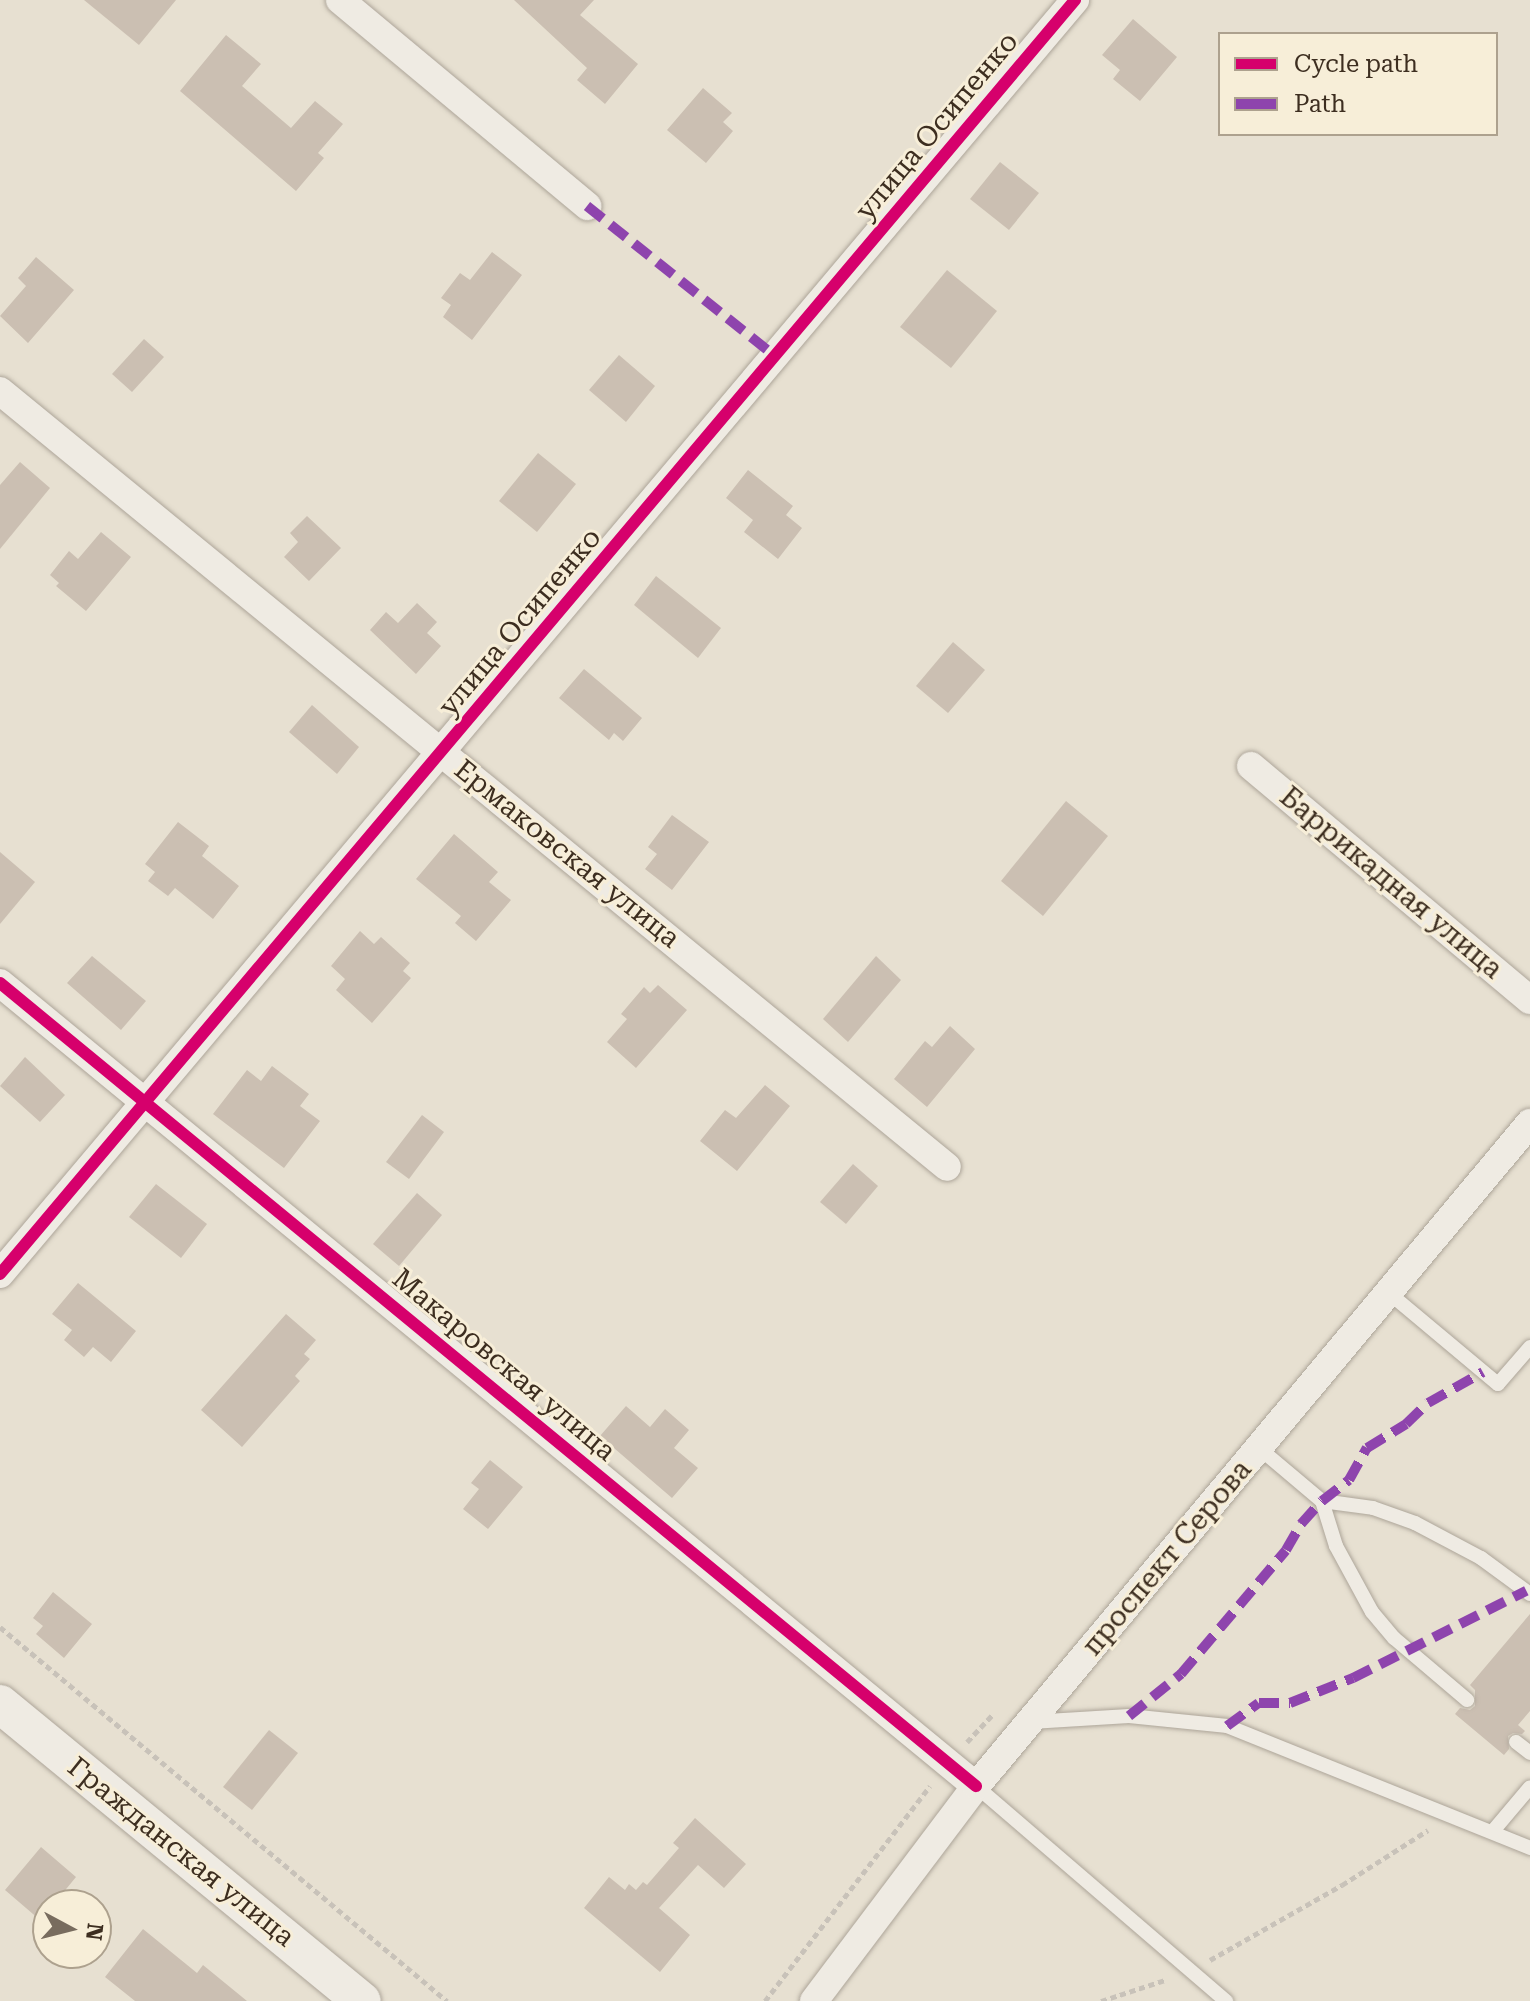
<!DOCTYPE html>
<meta charset="utf-8">
<style>
body{margin:0}
#map{position:relative;width:1530px;height:2001px;overflow:hidden;background:#e7e0d1;font-family:"Roboto Serif",serif}
div>[style]{position:absolute}
.building>*{inset:0;background:#cbbfb2}
.path>*{height:5px;margin-top:-2.5px;transform-origin:0;background:repeating-linear-gradient(90deg,#c8c2b9 0 6px,transparent 0 10px)}
.roads{filter:drop-shadow(0 0 2px #ada599) drop-shadow(0 0 2px #ada599)}
.service>*{height:14px;margin:-7px;padding:0 7px;transform-origin:7px;border-radius:7px;background:#efebe3}
.minor>*{height:28px;margin:-14px;padding:0 14px;transform-origin:14px;border-radius:14px;background:#efebe3}
.secondary>*{height:38px;margin:-19px;padding:0 19px;transform-origin:19px;border-radius:19px;background:#efebe3}
.quiet>*{height:10px;margin-top:-5px;transform-origin:0;background:repeating-linear-gradient(90deg,#8e44ad 0 20px,transparent 0 30px)}
.cycleway>*{height:12px;margin:-6px;padding:0 6px;transform-origin:6px;border-radius:6px;background:#d6006c}
span{translate:-50% -50%;white-space:nowrap;text-align:center;line-height:1.15;-webkit-text-stroke:6px #f7eed8;paint-order:stroke}
.street-label{font-size:28px;color:#3d2e20}
.legend{position:absolute;left:1218px;top:32px;width:280px;height:104px;box-sizing:border-box;background:#f7eed8;border:2px solid #ada18e;margin:0;padding:10px 14px;list-style:none;font-size:24px;color:#3d2e20}
.legend li{display:flex;align-items:center;gap:16px;height:40px}
.legend b{width:40px;border:2px solid #ada18e}
.north{position:absolute;left:32px;top:1889px;width:80px;height:80px;box-sizing:border-box;background:#f7eed8;border:2px solid #ada18e;border-radius:50%;rotate:97deg;font-size:22px;font-weight:700;line-height:32px;text-align:center;color:#3d2e20}
.north::after{content:'';display:block;margin:auto;width:28px;height:36px;background:#786c5e;clip-path:polygon(50% 0,100% 100%,50% 72%,0 100%)}
</style>
<div id="map">
<div class="building">
<div style="clip-path:polygon(84px 0,176px 0,139px 45px)"></div>
<div style="clip-path:polygon(514px 0,594px 0,580px 15px,638px 64px,605px 104px,577px 80px,587px 68px)"></div>
<div style="clip-path:polygon(1133px 19px,1177px 57px,1140px 101px,1113px 79px,1120px 70px,1102px 55px)"></div>
<div style="clip-path:polygon(226px 35px,261px 64px,242px 86px,291px 128px,315px 101px,343px 124px,318px 153px,324px 158px,296px 191px,180px 91px)"></div>
<div style="clip-path:polygon(703px 88px,732px 113px,723px 122px,733px 131px,706px 163px,667px 130px)"></div>
<div style="clip-path:polygon(1000px 162px,1039px 193px,1009px 230px,970px 199px)"></div>
<div style="clip-path:polygon(492px 252px,522px 275px,472px 340px,443px 317px,451px 305px,441px 298px,460px 273px,470px 280px)"></div>
<div style="clip-path:polygon(36px 257px,74px 290px,28px 343px,0 316px,26px 286px,18px 278px)"></div>
<div style="clip-path:polygon(947px 270px,997px 311px,951px 368px,900px 327px)"></div>
<div style="clip-path:polygon(144px 339px,164px 357px,132px 392px,112px 374px)"></div>
<div style="clip-path:polygon(619px 355px,655px 386px,626px 422px,589px 390px)"></div>
<div style="clip-path:polygon(538px 453px,576px 484px,537px 532px,499px 501px)"></div>
<div style="clip-path:polygon(20px 462px,50px 488px,0 549px,0 485px)"></div>
<div style="clip-path:polygon(748px 470px,793px 506px,786px 515px,802px 528px,778px 559px,744px 532px,753px 520px,726px 498px)"></div>
<div style="clip-path:polygon(307px 516px,341px 548px,309px 581px,284px 557px,298px 542px,290px 533px)"></div>
<div style="clip-path:polygon(101px 532px,131px 557px,86px 611px,56px 586px,59px 583px,50px 575px,69px 551px,78px 559px)"></div>
<div style="clip-path:polygon(656px 576px,721px 628px,698px 658px,634px 605px)"></div>
<div style="clip-path:polygon(417px 603px,437px 622px,427px 633px,441px 646px,416px 674px,370px 630px,386px 612px,398px 623px)"></div>
<div style="clip-path:polygon(953px 642px,985px 670px,948px 713px,916px 686px)"></div>
<div style="clip-path:polygon(584px 669px,642px 718px,623px 741px,614px 733px,609px 740px,559px 698px)"></div>
<div style="clip-path:polygon(312px 705px,359px 747px,337px 774px,289px 732px)"></div>
<div style="clip-path:polygon(1066px 801px,1108px 836px,1043px 916px,1001px 881px)"></div>
<div style="clip-path:polygon(672px 815px,709px 842px,672px 890px,645px 869px,657px 854px,648px 847px)"></div>
<div style="clip-path:polygon(178px 822px,209px 846px,202px 856px,239px 886px,213px 919px,175px 888px,168px 896px,148px 881px,155px 872px,145px 864px)"></div>
<div style="clip-path:polygon(454px 834px,498px 872px,489px 882px,511px 900px,476px 941px,455px 923px,461px 916px,416px 879px)"></div>
<div style="clip-path:polygon(0 852px,35px 882px,0 924px)"></div>
<div style="clip-path:polygon(360px 931px,374px 944px,381px 937px,410px 963px,403px 971px,411px 978px,372px 1023px,336px 990px,345px 979px,331px 966px)"></div>
<div style="clip-path:polygon(92px 956px,146px 1001px,121px 1030px,67px 983px)"></div>
<div style="clip-path:polygon(876px 956px,901px 980px,848px 1042px,823px 1019px)"></div>
<div style="clip-path:polygon(658px 985px,687px 1010px,636px 1068px,607px 1042px,627px 1019px,621px 1014px,644px 987px,650px 993px)"></div>
<div style="clip-path:polygon(950px 1026px,975px 1049px,927px 1107px,894px 1079px,925px 1041px,932px 1047px)"></div>
<div style="clip-path:polygon(25px 1057px,65px 1095px,40px 1122px,0 1086px)"></div>
<div style="clip-path:polygon(272px 1066px,309px 1094px,300px 1106px,320px 1121px,284px 1168px,213px 1114px,247px 1070px,261px 1081px)"></div>
<div style="clip-path:polygon(765px 1085px,790px 1106px,737px 1171px,700px 1141px,725px 1110px,736px 1118px)"></div>
<div style="clip-path:polygon(422px 1115px,444px 1132px,409px 1179px,386px 1162px)"></div>
<div style="clip-path:polygon(853px 1164px,878px 1186px,846px 1224px,820px 1202px)"></div>
<div style="clip-path:polygon(156px 1184px,207px 1224px,181px 1258px,129px 1217px)"></div>
<div style="clip-path:polygon(417px 1193px,442px 1215px,399px 1266px,373px 1244px)"></div>
<div style="clip-path:polygon(78px 1283px,136px 1331px,111px 1362px,93px 1347px,84px 1357px,64px 1340px,72px 1330px,52px 1314px)"></div>
<div style="clip-path:polygon(286px 1314px,316px 1340px,304px 1354px,310px 1359px,295px 1376px,300px 1381px,242px 1447px,201px 1410px)"></div>
<div style="clip-path:polygon(626px 1406px,650px 1427px,665px 1409px,689px 1430px,674px 1448px,698px 1468px,672px 1498px,600px 1436px)"></div>
<div style="clip-path:polygon(490px 1460px,523px 1487px,488px 1529px,463px 1509px,479px 1489px,471px 1483px)"></div>
<div style="clip-path:polygon(53px 1592px,92px 1624px,64px 1658px,36px 1634px,43px 1626px,33px 1618px)"></div>
<div style="clip-path:polygon(1530px 1614px,1530px 1711px,1518px 1725px,1525px 1731px,1522px 1734px,1513px 1733px,1508px 1736px,1509px 1749px,1504px 1755px,1455px 1714px,1460px 1708px,1470px 1710px,1475px 1706px,1475px 1690px,1470px 1685px)"></div>
<div style="clip-path:polygon(269px 1730px,298px 1753px,252px 1810px,223px 1787px)"></div>
<div style="clip-path:polygon(695px 1818px,746px 1864px,724px 1888px,698px 1865px,659px 1908px,690px 1935px,660px 1972px,584px 1908px,609px 1877px,625px 1890px,629px 1884px,636px 1890px,643px 1882px,647px 1885px,679px 1848px,673px 1843px)"></div>
<div style="clip-path:polygon(41px 1847px,76px 1877px,53px 1905px,48px 1905px,40px 1920px,5px 1890px)"></div>
<div style="clip-path:polygon(143px 1929px,197px 1973px,203px 1965px,247px 2001px,135px 2001px,105px 1977px)"></div>
</div>
<div class="path">
<div style="left:0;top:1627px;width:583px;rotate:39.92deg"></div>
<div style="left:967px;top:1742px;width:38px;rotate:-47deg"></div>
<div style="left:1210px;top:1960px;width:152px;rotate:-29.6deg"></div>
<div style="left:1342px;top:1885px;width:102px;rotate:-32.6deg"></div>
<div style="left:765px;top:2001px;width:271px;rotate:-52.5deg"></div>
<div style="left:1101px;top:2001px;width:67px;rotate:-18.2deg"></div>
</div>
<div class="roads">
<div class="service">
<div style="left:1389px;top:1293px;width:142px;rotate:39.9deg"></div>
<div style="left:1498px;top:1384px;width:49px;rotate:-49.1deg"></div>
<div style="left:1259px;top:1448px;width:82px;rotate:40.1deg"></div>
<div style="left:1322px;top:1501px;width:51px;rotate:7.8deg"></div>
<div style="left:1373px;top:1508px;width:45px;rotate:19.7deg"></div>
<div style="left:1415px;top:1523px;width:75px;rotate:27.9deg"></div>
<div style="left:1481px;top:1558px;width:61px;rotate:36.3deg"></div>
<div style="left:1322px;top:1501px;width:47px;rotate:72.7deg"></div>
<div style="left:1336px;top:1546px;width:75px;rotate:61.4deg"></div>
<div style="left:1372px;top:1612px;width:34px;rotate:50deg"></div>
<div style="left:1394px;top:1638px;width:96px;rotate:40.3deg"></div>
<div style="left:1031px;top:1722px;width:98px;rotate:-3.5deg"></div>
<div style="left:1129px;top:1716px;width:99px;rotate:5.8deg"></div>
<div style="left:1227px;top:1726px;width:327px;rotate:21.9deg"></div>
<div style="left:1516px;top:1742px;width:18px;rotate:38deg"></div>
<div style="left:976px;top:1786px;width:330px;rotate:40.7deg"></div>
<div style="left:1493px;top:1831px;width:57px;rotate:-49.9deg"></div>
</div>
<div class="minor">
<div style="left:340px;top:0;width:322px;rotate:39.8deg"></div>
<div style="left:0;top:391px;width:1224px;rotate:39.33deg"></div>
<div style="left:1251px;top:766px;width:364px;rotate:40deg"></div>
<div style="left:0;top:983px;width:1264px;rotate:39.45deg"></div>
<div style="left:0;top:1274px;width:1667px;rotate:-49.84deg"></div>
<div style="left:814px;top:2001px;width:269px;rotate:-53deg"></div>
<div style="left:976px;top:1786px;width:864px;rotate:-50.12deg"></div>
</div>
<div class="secondary">
<div style="left:0;top:1704px;width:468px;rotate:39.4deg"></div>
</div>
</div>
<div class="quiet">
<div style="left:587px;top:206px;width:241px;rotate:38.6deg"></div>
<div style="left:1129px;top:1716px;width:67px;rotate:-38.9deg"></div>
<div style="left:1181px;top:1674px;width:162px;rotate:-49.7deg"></div>
<div style="left:1286px;top:1550px;width:30px;rotate:-60deg"></div>
<div style="left:1301px;top:1524px;width:31px;rotate:-48deg"></div>
<div style="left:1322px;top:1501px;width:34px;rotate:-38deg"></div>
<div style="left:1349px;top:1480px;width:37px;rotate:-61deg"></div>
<div style="left:1367px;top:1448px;width:46px;rotate:-31.6deg"></div>
<div style="left:1406px;top:1424px;width:30px;rotate:-44deg"></div>
<div style="left:1428px;top:1403px;width:63px;rotate:-29.4deg"></div>
<div style="left:1227px;top:1726px;width:39px;rotate:-36deg"></div>
<div style="left:1259px;top:1703px;width:31px"></div>
<div style="left:1290px;top:1703px;width:68px;rotate:-21.6deg"></div>
<div style="left:1353px;top:1678px;width:194px;rotate:-26.7deg"></div>
</div>
<div class="cycleway">
<div style="left:0;top:983px;width:1264px;rotate:39.45deg"></div>
<div style="left:0;top:1274px;width:1667px;rotate:-49.84deg"></div>
</div>
<div class="street-label">
<span style="left:937px;top:126px;rotate:-50deg">улица Осипенко</span>
<span style="left:520px;top:622px;rotate:-50deg">улица Осипенко</span>
<span style="left:567px;top:854px;rotate:39deg">Ермаковская улица</span>
<span style="left:1391px;top:883px;rotate:40deg">Баррикадная улица</span>
<span style="left:504px;top:1365px;rotate:40deg">Макаровская улица</span>
<span style="left:1167px;top:1558px;rotate:-50deg">проспект Серова</span>
<span style="left:181px;top:1852px;rotate:39deg">Гражданская улица</span>
</div>
<ul class="legend">
<li><b style="height:10px;background:#d6006c"></b>Cycle path</li>
<li><b style="height:10px;background:#8e44ad"></b>Path</li>
</ul>
<div class="north">N</div>
</div>
